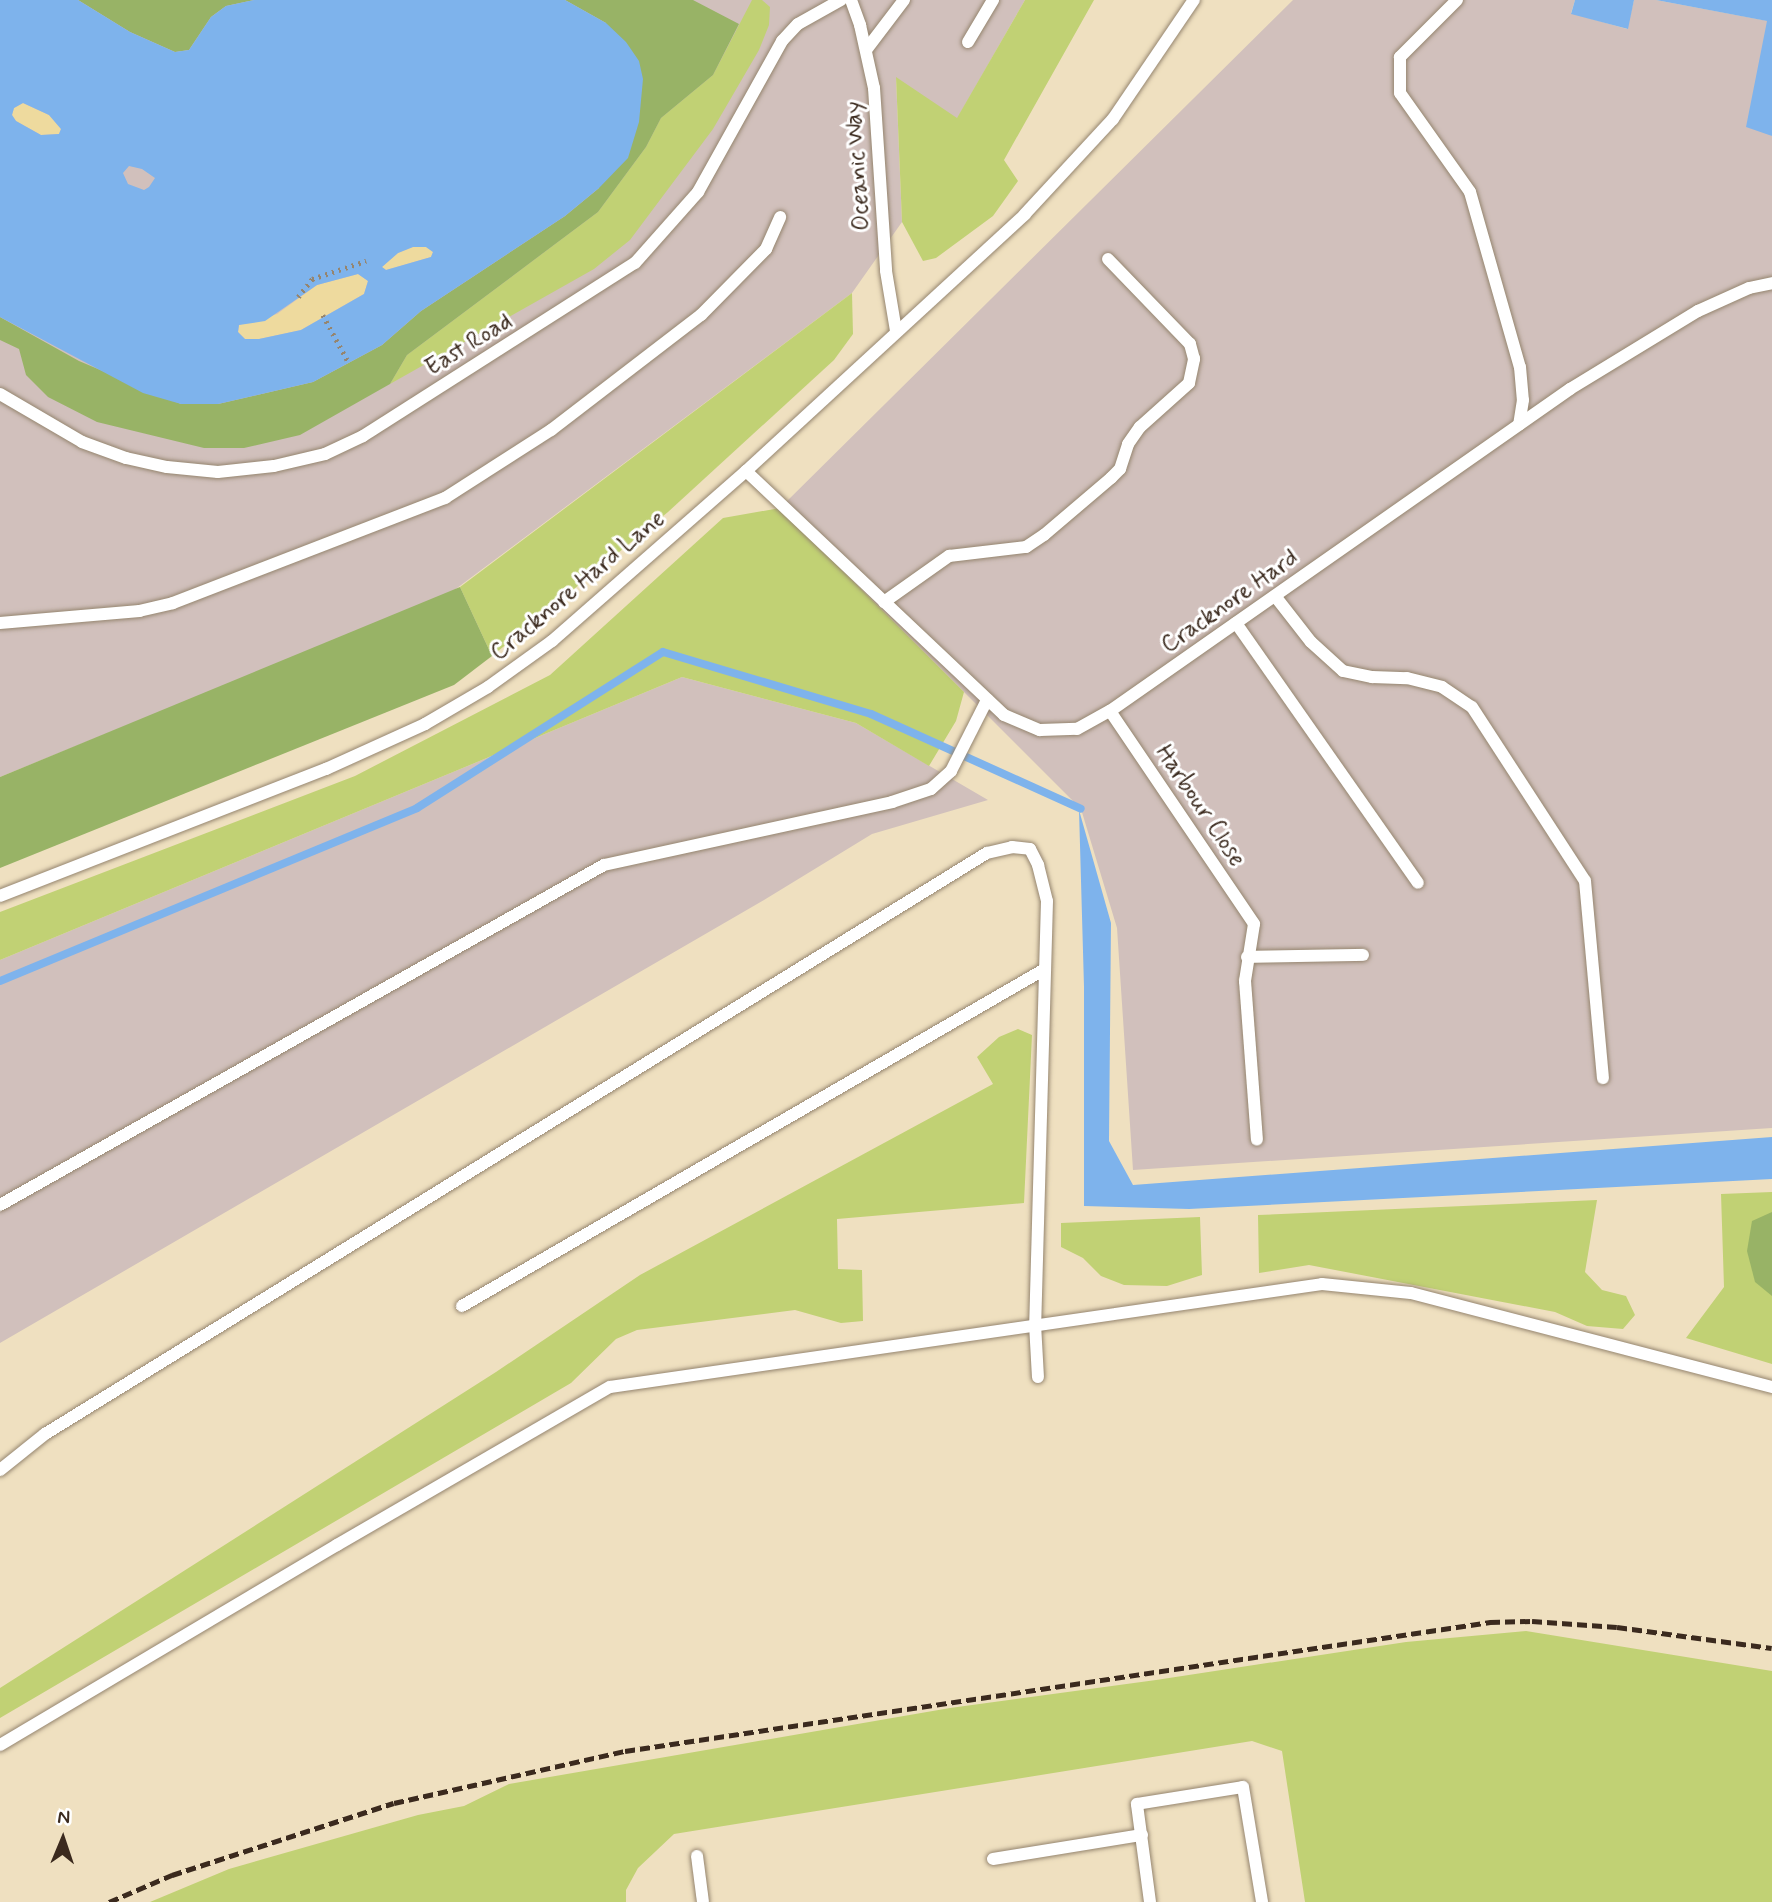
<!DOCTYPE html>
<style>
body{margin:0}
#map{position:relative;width:1772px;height:1902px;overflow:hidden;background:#efe0c0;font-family:Mynerve,sans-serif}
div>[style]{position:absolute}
.industrial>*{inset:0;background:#d1c0bc}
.green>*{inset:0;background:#c1d174}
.forest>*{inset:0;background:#98b366}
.sand>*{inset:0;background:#eeda9e}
.water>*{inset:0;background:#7eb3ec}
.stream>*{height:8px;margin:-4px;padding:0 4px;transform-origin:4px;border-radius:4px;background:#7eb3ec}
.path>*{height:4.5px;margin-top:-2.25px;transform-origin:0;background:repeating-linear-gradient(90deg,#95856f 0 2px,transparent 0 7px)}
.roads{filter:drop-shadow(0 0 2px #95856f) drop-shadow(0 0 2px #95856f)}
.service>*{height:12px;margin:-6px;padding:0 6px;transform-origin:6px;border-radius:6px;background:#fff}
.rail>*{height:5px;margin-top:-2.5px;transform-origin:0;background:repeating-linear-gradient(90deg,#3b2a1e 0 10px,transparent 0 15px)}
span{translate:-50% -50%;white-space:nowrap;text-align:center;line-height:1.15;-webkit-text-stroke:6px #fff;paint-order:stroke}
.street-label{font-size:24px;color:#3b2a1e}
.north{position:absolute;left:28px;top:1804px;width:70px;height:70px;-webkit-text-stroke:5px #fff;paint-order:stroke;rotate:2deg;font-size:19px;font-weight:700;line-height:28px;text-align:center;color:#3b2a1e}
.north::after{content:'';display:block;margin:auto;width:24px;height:32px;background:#3b2a1e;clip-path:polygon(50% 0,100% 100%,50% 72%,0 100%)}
</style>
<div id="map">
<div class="industrial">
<div style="clip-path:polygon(0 0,1025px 0,957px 119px,896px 78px,902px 222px,852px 293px,449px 594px,0 777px)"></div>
<div style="clip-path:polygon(1293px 0,1575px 0,1571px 13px,1627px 29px,1634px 0,1656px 0,1768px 21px,1772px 102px,1766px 132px,1772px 136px,1772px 1128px,1133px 1170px,1117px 928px,1081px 809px,780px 508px)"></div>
<div style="clip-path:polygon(682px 677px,856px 723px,988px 800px,872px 834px,764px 900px,0 1343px,0 960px)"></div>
</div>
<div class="green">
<div style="clip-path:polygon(752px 0,762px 0,770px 7px,769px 25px,759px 50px,713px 129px,630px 240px,594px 269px,390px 384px,407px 355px,598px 212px,646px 147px,661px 118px,713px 75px)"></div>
<div style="clip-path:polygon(1025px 0,1094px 0,1004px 160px,1018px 181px,993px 216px,936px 258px,923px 261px,902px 222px,896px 77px,957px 118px)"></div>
<div style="clip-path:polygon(852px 293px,853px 334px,834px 360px,668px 512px,492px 656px,460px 587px)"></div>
<div style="clip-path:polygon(780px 508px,964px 692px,956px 721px,929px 766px,856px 723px,682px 677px,0 960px,0 912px,355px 776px,550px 675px,723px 518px)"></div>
<div style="clip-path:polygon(1018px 1029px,1032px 1035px,1024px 1203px,837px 1219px,838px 1269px,862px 1270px,863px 1321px,841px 1323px,795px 1310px,637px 1330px,616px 1339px,571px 1383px,0 1718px,0 1688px,496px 1372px,640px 1275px,993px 1084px,977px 1057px,999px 1037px)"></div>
<div style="clip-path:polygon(1772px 1192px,1772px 1364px,1686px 1338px,1724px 1287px,1721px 1194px)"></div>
<div style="clip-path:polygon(1597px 1200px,1585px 1272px,1602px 1290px,1626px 1296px,1635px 1315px,1623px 1329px,1587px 1326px,1555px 1312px,1309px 1265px,1259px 1273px,1258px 1215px)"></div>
<div style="clip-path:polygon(1200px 1217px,1202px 1275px,1167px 1286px,1124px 1285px,1101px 1276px,1083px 1258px,1061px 1247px,1061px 1223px)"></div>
<div style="clip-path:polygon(1526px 1631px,1772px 1671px,1772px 1902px,1305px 1902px,1282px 1751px,1252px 1741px,674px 1834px,638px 1868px,626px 1890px,626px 1902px,150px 1902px,229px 1869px,418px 1815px,464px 1806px,509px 1784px,950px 1708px,1156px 1680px,1406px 1642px)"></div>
</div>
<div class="forest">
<div style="clip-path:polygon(78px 0,254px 0,226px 6px,211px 17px,189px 50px,175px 52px,130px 32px)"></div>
<div style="clip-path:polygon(565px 0,693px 0,739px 24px,713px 75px,661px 118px,646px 147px,598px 212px,407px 355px,390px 384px,300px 435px,244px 448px,204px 448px,97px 422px,48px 397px,26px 375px,19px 349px,0 340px,0 317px,79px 361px,181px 404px,218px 404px,313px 382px,382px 345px,421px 311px,565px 216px,599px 188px,606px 23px)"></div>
<div style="clip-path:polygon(460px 587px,492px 656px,454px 685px,0 868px,0 777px)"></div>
<div style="clip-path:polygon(1772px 1212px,1772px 1296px,1755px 1282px,1747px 1251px,1752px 1221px)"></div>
</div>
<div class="sand">
<div style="clip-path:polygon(23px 103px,49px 115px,61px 129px,59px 134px,41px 135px,16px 121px,12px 115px,14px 108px)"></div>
<div style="clip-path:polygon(413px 247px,426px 247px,433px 252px,431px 257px,386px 270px,382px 267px,398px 253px)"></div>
<div style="clip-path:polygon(358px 274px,368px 281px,364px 294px,301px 330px,259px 339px,245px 339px,238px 332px,239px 325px,277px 314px,317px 285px)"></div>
</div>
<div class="water">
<div style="clip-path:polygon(evenodd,0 0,78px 0,130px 32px,175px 52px,189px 50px,211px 17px,226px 6px,254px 0,565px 0,606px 23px,626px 42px,639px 61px,643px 79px,639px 122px,628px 158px,599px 188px,565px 216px,421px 311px,382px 345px,313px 382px,218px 404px,181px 404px,143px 393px,0 317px,0 0,23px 103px,49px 115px,61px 129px,59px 134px,41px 135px,16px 121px,12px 115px,14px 108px,23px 103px,0 0,129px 166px,142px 169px,155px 178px,149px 187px,144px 190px,128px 184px,123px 173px,129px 166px,0 0,413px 247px,426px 247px,433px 252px,431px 257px,386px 270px,382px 267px,398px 253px,413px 247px,0 0,358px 274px,368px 281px,364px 294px,301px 330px,259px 339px,245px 339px,238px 332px,239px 325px,265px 321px,317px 285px,358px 274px)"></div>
<div style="clip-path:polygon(1575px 0,1634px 0,1628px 29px,1571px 14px)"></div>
<div style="clip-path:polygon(1656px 0,1772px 0,1772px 136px,1746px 127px,1767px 21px)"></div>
<div style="clip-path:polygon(1079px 810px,1111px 923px,1109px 1141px,1133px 1185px,1772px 1137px,1772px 1179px,1189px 1209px,1084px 1206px,1084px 987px)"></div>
</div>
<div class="stream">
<div style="left:0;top:981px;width:451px;rotate:-22.5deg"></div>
<div style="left:417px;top:808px;width:291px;rotate:-32.4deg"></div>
<div style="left:663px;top:652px;width:217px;rotate:16.6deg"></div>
<div style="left:871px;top:714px;width:230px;rotate:24.3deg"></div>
</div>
<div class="path">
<div style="left:298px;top:297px;width:23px;rotate:-52deg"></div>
<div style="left:312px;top:279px;width:57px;rotate:-18.4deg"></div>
<div style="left:323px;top:315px;width:55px;rotate:61.6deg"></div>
</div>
<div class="roads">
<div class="service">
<div style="left:851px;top:0;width:27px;rotate:70deg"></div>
<div style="left:860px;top:25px;width:65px;rotate:77.5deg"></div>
<div style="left:874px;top:88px;width:183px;rotate:86.2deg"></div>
<div style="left:886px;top:271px;width:61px;rotate:80.5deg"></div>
<div style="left:1457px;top:0;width:81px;rotate:135deg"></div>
<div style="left:1400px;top:57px;width:36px;rotate:90deg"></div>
<div style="left:1400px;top:93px;width:121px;rotate:54.7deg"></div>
<div style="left:1470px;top:192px;width:182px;rotate:74.1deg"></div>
<div style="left:1520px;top:367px;width:33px;rotate:85deg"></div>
<div style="left:1523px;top:400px;width:25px;rotate:99deg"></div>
<div style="left:968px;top:42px;width:49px;rotate:-59.2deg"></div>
<div style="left:866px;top:50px;width:63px;rotate:-52.8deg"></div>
<div style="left:0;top:394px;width:95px;rotate:30.3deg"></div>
<div style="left:82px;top:442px;width:47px;rotate:20deg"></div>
<div style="left:126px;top:458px;width:42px;rotate:12.4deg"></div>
<div style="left:167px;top:467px;width:51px;rotate:5.6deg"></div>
<div style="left:218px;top:472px;width:56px;rotate:-6.1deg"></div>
<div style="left:274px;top:466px;width:52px;rotate:-13.2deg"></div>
<div style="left:325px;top:454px;width:42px;rotate:-25.3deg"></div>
<div style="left:363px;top:436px;width:322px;rotate:-32.5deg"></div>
<div style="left:635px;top:263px;width:95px;rotate:-48.4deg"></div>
<div style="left:698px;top:192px;width:173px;rotate:-60.9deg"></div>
<div style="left:782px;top:41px;width:23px;rotate:-47deg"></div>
<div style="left:798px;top:24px;width:49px;rotate:-29.2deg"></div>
<div style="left:746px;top:471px;width:355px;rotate:43.4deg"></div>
<div style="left:1004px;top:715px;width:39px;rotate:23deg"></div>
<div style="left:1040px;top:730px;width:37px;rotate:-2deg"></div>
<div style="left:1077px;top:729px;width:38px;rotate:-29deg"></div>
<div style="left:1110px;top:711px;width:562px;rotate:-34.99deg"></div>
<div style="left:1570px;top:389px;width:150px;rotate:-31.4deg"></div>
<div style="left:1698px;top:311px;width:56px;rotate:-24.3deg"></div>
<div style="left:1749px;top:288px;width:24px;rotate:-12deg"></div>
<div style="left:1275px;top:596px;width:58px;rotate:52deg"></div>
<div style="left:1311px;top:642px;width:43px;rotate:42.2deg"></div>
<div style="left:1343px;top:671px;width:30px;rotate:12deg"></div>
<div style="left:1372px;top:677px;width:35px;rotate:2deg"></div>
<div style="left:1407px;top:678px;width:36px;rotate:14deg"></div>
<div style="left:1442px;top:687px;width:36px;rotate:34deg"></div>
<div style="left:1472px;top:707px;width:207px;rotate:57deg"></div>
<div style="left:1585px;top:881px;width:198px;rotate:84.8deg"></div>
<div style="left:884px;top:602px;width:80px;rotate:-35.3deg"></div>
<div style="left:949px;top:556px;width:78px;rotate:-6.7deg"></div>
<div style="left:1026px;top:547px;width:22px;rotate:-34deg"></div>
<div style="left:1044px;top:535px;width:88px;rotate:-40.4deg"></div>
<div style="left:1111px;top:478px;width:13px;rotate:-45deg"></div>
<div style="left:1120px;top:469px;width:26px;rotate:-72deg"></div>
<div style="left:1128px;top:444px;width:21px;rotate:-55deg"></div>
<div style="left:1140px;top:427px;width:66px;rotate:-41.9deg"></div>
<div style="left:1189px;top:383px;width:25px;rotate:-78deg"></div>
<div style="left:1194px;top:359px;width:16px;rotate:-105deg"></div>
<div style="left:1190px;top:344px;width:118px;rotate:-134deg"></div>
<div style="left:0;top:623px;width:140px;rotate:-4.9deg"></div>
<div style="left:139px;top:611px;width:35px;rotate:-13deg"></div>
<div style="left:173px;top:603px;width:292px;rotate:-21.1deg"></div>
<div style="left:445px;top:498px;width:126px;rotate:-32.7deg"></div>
<div style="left:551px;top:430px;width:189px;rotate:-37.5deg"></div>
<div style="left:701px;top:315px;width:93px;rotate:-45.4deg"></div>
<div style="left:766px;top:249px;width:35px;rotate:-66deg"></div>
<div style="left:1236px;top:623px;width:317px;rotate:55deg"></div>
<div style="left:1110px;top:711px;width:257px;rotate:55.9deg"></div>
<div style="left:1254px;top:924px;width:58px;rotate:99deg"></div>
<div style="left:1245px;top:981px;width:159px;rotate:85.7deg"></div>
<div style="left:0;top:896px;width:350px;rotate:-21.3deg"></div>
<div style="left:326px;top:769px;width:109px;rotate:-24.4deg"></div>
<div style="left:425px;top:724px;width:73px;rotate:-30.4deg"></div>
<div style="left:488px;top:687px;width:79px;rotate:-35.7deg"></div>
<div style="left:552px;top:641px;width:258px;rotate:-41.2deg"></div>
<div style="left:746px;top:471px;width:379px;rotate:-42.6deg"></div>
<div style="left:1025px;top:214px;width:129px;rotate:-47.2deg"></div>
<div style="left:1113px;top:119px;width:144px;rotate:-55.8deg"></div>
<div style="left:1247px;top:957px;width:116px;rotate:-1deg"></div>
<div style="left:0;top:1205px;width:693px;rotate:-29.38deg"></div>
<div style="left:604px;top:865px;width:295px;rotate:-12.3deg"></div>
<div style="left:892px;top:802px;width:41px;rotate:-18.4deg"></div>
<div style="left:931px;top:789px;width:27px;rotate:-42deg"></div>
<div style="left:951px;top:771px;width:80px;rotate:-63.1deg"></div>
<div style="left:462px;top:1306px;width:673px;rotate:-30.03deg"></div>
<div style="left:0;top:1470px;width:58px;rotate:-38.7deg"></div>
<div style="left:45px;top:1434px;width:1107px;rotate:-31.67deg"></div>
<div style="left:987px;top:853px;width:26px;rotate:-13deg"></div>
<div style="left:1012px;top:847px;width:18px;rotate:6deg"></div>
<div style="left:1030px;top:849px;width:18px;rotate:63deg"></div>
<div style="left:1038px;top:865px;width:37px;rotate:76deg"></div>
<div style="left:1047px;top:901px;width:423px;rotate:91.6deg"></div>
<div style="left:1035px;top:1324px;width:53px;rotate:86.8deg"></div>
<div style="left:0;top:1745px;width:392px;rotate:-30.7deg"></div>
<div style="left:337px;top:1545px;width:315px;rotate:-30.1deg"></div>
<div style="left:610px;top:1387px;width:719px;rotate:-8.23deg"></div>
<div style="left:1322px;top:1284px;width:89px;rotate:5.8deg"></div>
<div style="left:1411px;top:1293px;width:373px;rotate:14.6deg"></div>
<div style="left:697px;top:1856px;width:46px;rotate:82.6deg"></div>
<div style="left:993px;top:1859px;width:151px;rotate:-9.2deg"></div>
<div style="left:1150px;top:1902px;width:99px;rotate:-97.6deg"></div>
<div style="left:1137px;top:1804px;width:107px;rotate:-9.1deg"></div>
<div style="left:1243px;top:1787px;width:117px;rotate:80.6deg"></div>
</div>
</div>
<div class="rail">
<div style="left:109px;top:1902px;width:69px;rotate:-23.2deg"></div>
<div style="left:172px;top:1875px;width:233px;rotate:-18deg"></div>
<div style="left:394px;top:1803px;width:237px;rotate:-12.7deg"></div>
<div style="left:625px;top:1751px;width:875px;rotate:-8.48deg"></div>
<div style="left:1490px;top:1622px;width:42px;rotate:-1.4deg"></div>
<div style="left:1532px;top:1621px;width:85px;rotate:4deg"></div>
<div style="left:1617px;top:1627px;width:156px;rotate:7.7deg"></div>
</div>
<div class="street-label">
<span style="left:858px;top:166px;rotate:-94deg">Oceanic Way</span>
<span style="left:469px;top:345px;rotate:-32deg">East Road</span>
<span style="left:578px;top:586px;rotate:-40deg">Cracknore Hard Lane</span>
<span style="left:1230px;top:602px;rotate:-35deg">Cracknore Hard</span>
<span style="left:1200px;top:806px;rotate:56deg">Harbour Close</span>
</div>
<div class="north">N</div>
</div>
